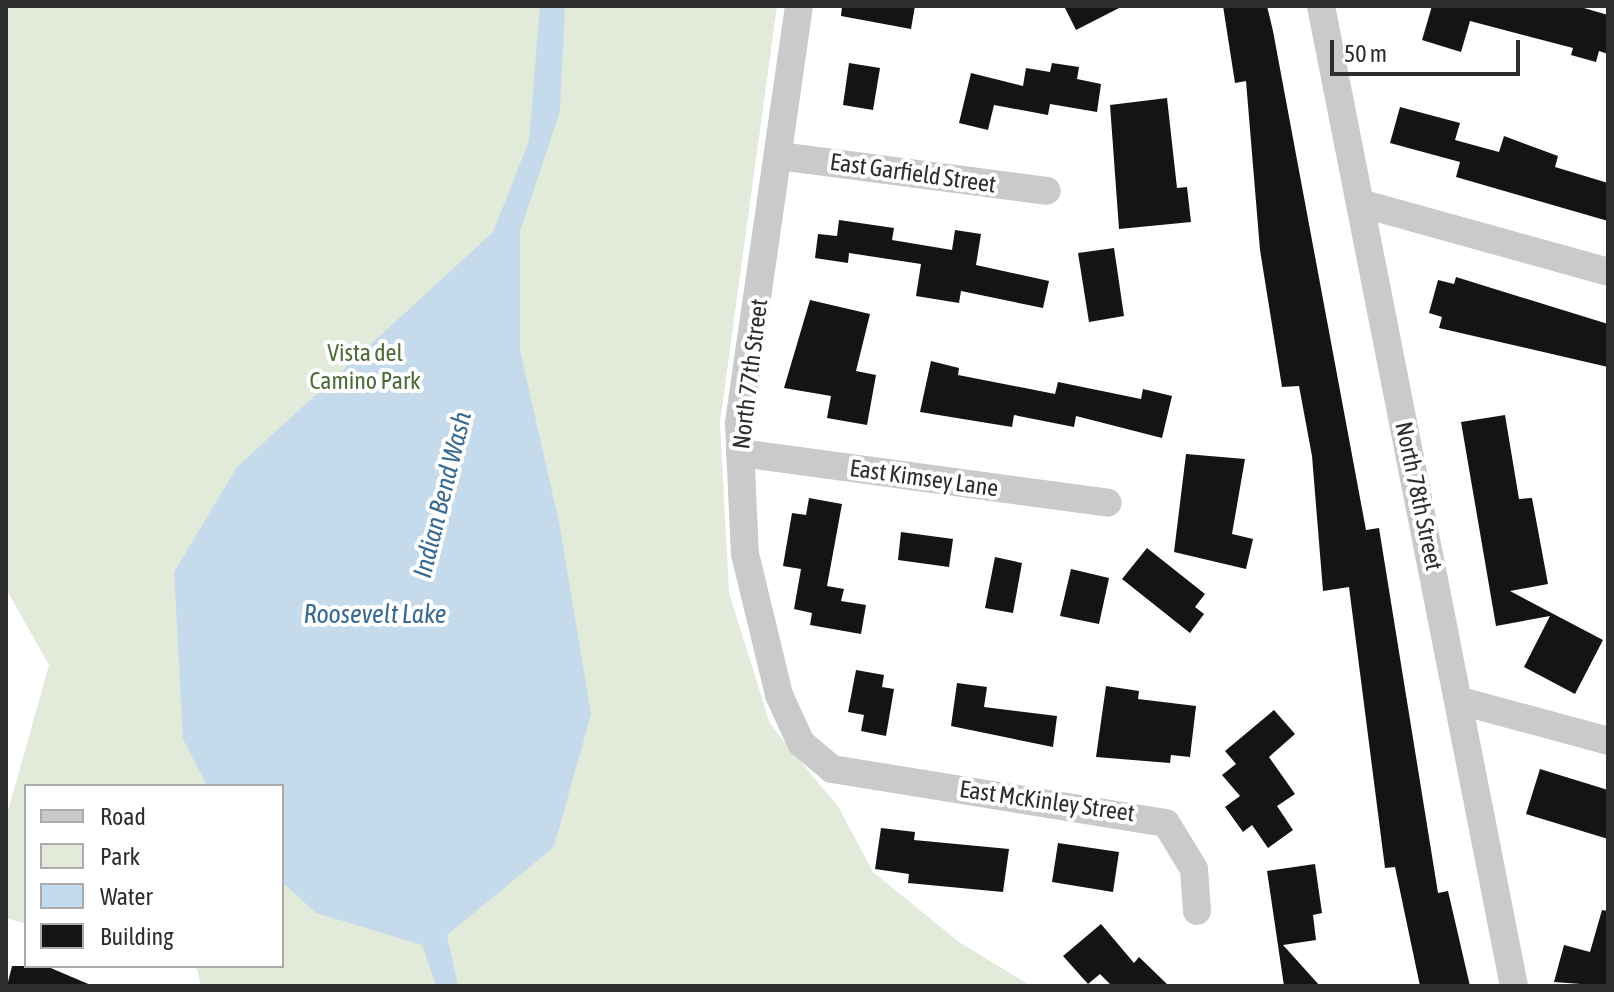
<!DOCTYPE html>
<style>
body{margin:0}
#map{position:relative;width:1614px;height:992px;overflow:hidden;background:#fff;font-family:"Asap Condensed",sans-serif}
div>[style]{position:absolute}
.green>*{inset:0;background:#e2ebda}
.water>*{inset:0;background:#c5dbec}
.building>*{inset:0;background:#141414}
.minor>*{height:28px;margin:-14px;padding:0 14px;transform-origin:14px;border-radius:14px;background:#cacaca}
span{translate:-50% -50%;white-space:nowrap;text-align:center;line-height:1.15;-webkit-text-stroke:8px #fff;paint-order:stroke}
.street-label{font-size:24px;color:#2d2d2d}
.park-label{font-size:24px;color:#4d6a39}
.water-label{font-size:26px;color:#396a92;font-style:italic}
.frame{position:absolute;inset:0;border:8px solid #2d2d2d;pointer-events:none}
.legend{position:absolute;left:24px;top:784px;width:260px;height:184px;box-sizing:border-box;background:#fff;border:2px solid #ababab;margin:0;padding:10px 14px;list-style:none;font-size:24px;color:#2d2d2d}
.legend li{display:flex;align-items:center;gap:16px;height:40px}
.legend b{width:40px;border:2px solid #ababab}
.scale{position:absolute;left:1330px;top:40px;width:190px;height:36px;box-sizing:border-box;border:4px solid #2d2d2d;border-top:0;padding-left:10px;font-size:24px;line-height:28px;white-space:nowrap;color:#2d2d2d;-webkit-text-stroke:6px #fff;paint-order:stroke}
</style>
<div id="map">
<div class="green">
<div style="clip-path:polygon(6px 6px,777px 6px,720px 422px,729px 593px,770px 724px,839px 808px,873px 872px,959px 942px,1031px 986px,201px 986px,197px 969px,186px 966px,282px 966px,282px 786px,26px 786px,26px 924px,6px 918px,6px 818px,49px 665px,6px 589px)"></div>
</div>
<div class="water">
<div style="clip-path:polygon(540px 6px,565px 6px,560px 111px,520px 231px,520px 350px,559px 522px,591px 714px,554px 847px,447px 935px,458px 986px,436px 986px,422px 945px,316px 913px,282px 882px,282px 786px,207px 786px,183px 739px,174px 572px,237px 467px,493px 232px,529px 141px)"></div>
</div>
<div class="building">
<div style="clip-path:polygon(842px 6px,915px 6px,911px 29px,841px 16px)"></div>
<div style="clip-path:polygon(1064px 6px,1123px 6px,1076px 30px)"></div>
<div style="clip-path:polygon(1223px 6px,1267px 6px,1273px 31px,1366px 530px,1379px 528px,1438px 893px,1448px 891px,1470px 986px,1420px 986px,1395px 867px,1385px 868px,1349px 587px,1323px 591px,1312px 456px,1299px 386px,1282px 387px,1260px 250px,1246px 81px,1235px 83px)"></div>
<div style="clip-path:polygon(1432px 6px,1577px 6px,1608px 15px,1608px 54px,1599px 51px,1596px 62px,1571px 55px,1573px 48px,1470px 21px,1461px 52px,1422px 40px)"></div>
<div style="clip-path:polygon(849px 63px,880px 68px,873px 110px,843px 105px)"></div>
<div style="clip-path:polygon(1052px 63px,1079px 67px,1077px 79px,1101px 84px,1097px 112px,1050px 104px,1048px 115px,994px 105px,988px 130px,959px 123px,971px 73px,1023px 86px,1026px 68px,1050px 72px)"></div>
<div style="clip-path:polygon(1167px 98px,1177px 188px,1187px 187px,1191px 222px,1119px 229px,1110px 105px)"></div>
<div style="clip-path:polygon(1400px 107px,1460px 123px,1455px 140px,1499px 152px,1504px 136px,1558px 156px,1555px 167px,1608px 183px,1608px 221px,1456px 177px,1460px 162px,1390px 143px)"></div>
<div style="clip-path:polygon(839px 220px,894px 228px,892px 240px,952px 250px,955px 230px,981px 234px,976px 265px,1049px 281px,1043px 308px,961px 291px,959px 303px,916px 296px,921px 264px,849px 253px,848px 263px,815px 258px,818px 234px,837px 236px)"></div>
<div style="clip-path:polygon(1114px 248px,1124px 316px,1089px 322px,1078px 253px)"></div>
<div style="clip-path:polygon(1456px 277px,1608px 324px,1608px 367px,1439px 328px,1442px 317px,1429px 313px,1438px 280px,1454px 284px)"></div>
<div style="clip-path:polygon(810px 300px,870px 314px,856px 371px,876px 375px,867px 425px,827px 418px,831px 396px,784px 388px)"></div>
<div style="clip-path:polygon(931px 361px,959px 368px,958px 375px,1055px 394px,1058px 382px,1141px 399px,1143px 389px,1172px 396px,1162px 438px,1076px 416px,1074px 427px,1014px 415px,1012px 427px,920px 412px)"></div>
<div style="clip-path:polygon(1505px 415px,1519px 499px,1532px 498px,1548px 584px,1510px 591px,1603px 640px,1575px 694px,1524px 667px,1550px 616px,1496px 626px,1461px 422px)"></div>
<div style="clip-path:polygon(1186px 454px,1245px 459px,1232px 534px,1253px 539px,1246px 569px,1174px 552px)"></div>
<div style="clip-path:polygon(809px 498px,842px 504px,827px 586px,844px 589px,841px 601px,866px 605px,861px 634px,810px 625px,812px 613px,794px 609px,801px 569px,783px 566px,792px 513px,806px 515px)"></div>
<div style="clip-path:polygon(901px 532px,953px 539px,949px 567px,898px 560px)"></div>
<div style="clip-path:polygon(1147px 548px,1205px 594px,1195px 607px,1204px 614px,1190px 633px,1122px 579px)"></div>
<div style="clip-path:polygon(995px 557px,1022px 563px,1013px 613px,985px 608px)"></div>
<div style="clip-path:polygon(1071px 569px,1109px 578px,1099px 624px,1060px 616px)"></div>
<div style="clip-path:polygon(856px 670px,884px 675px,882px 687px,894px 689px,886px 736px,861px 731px,864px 715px,848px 712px)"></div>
<div style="clip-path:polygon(957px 683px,987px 687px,984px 707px,1057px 716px,1053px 747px,951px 726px)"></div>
<div style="clip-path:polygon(1106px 686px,1139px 691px,1138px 699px,1196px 706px,1190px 757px,1171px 755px,1170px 763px,1096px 757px)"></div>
<div style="clip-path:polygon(1274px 710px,1295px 734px,1269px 757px,1295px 794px,1277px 806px,1293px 830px,1268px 848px,1252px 825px,1243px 832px,1225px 807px,1240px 796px,1222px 775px,1236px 764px,1225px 751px)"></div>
<div style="clip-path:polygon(1540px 769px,1608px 790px,1608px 839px,1526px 814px)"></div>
<div style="clip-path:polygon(881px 828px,915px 832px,914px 840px,1009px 849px,1003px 892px,908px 883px,909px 874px,875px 869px)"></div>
<div style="clip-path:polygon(1058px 843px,1119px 852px,1113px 892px,1052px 882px)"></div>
<div style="clip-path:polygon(1315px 864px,1322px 913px,1313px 915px,1316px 940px,1283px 945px,1320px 986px,1284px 986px,1267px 871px)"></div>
<div style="clip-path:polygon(1602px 910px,1608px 911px,1608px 986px,1554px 982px,1564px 945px,1590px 952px)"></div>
<div style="clip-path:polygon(1101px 924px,1134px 963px,1139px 957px,1169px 986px,1112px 986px,1100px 974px,1088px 984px,1063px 956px)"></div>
<div style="clip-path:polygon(12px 966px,46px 966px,93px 986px,7px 986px)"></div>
</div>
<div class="minor">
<div style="left:799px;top:6px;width:422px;rotate:98.2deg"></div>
<div style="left:739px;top:424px;width:130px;rotate:87.4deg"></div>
<div style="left:745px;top:554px;width:145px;rotate:76.4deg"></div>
<div style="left:779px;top:695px;width:53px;rotate:65.4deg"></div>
<div style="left:801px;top:743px;width:40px;rotate:40deg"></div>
<div style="left:832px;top:769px;width:338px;rotate:9.2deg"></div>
<div style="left:1166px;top:823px;width:54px;rotate:58.7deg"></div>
<div style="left:1194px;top:869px;width:42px;rotate:85.9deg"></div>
<div style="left:1321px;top:6px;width:999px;rotate:78.86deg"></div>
<div style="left:779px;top:156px;width:270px;rotate:7.4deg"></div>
<div style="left:1360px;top:203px;width:257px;rotate:15.5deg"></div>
<div style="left:740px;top:453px;width:371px;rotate:7.7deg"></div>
<div style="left:1461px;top:701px;width:152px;rotate:15.2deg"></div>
</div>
<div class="street-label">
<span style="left:913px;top:173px;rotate:8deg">East Garfield Street</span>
<span style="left:750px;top:374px;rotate:-83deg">North 77th Street</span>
<span style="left:924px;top:478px;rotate:8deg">East Kimsey Lane</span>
<span style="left:1419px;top:496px;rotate:78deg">North 78th Street</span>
<span style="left:1047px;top:801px;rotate:8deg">East McKinley Street</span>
</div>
<div class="park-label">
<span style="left:365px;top:367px">Vista del<br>Camino Park</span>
</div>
<div class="water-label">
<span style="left:443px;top:495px;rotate:-76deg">Indian Bend Wash</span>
<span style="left:375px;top:615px">Roosevelt Lake</span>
</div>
<div class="frame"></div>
<ul class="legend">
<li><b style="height:10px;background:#cacaca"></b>Road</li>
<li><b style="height:22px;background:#e2ebda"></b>Park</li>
<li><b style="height:22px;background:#c5dbec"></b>Water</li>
<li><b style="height:22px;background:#141414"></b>Building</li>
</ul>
<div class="scale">50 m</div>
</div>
